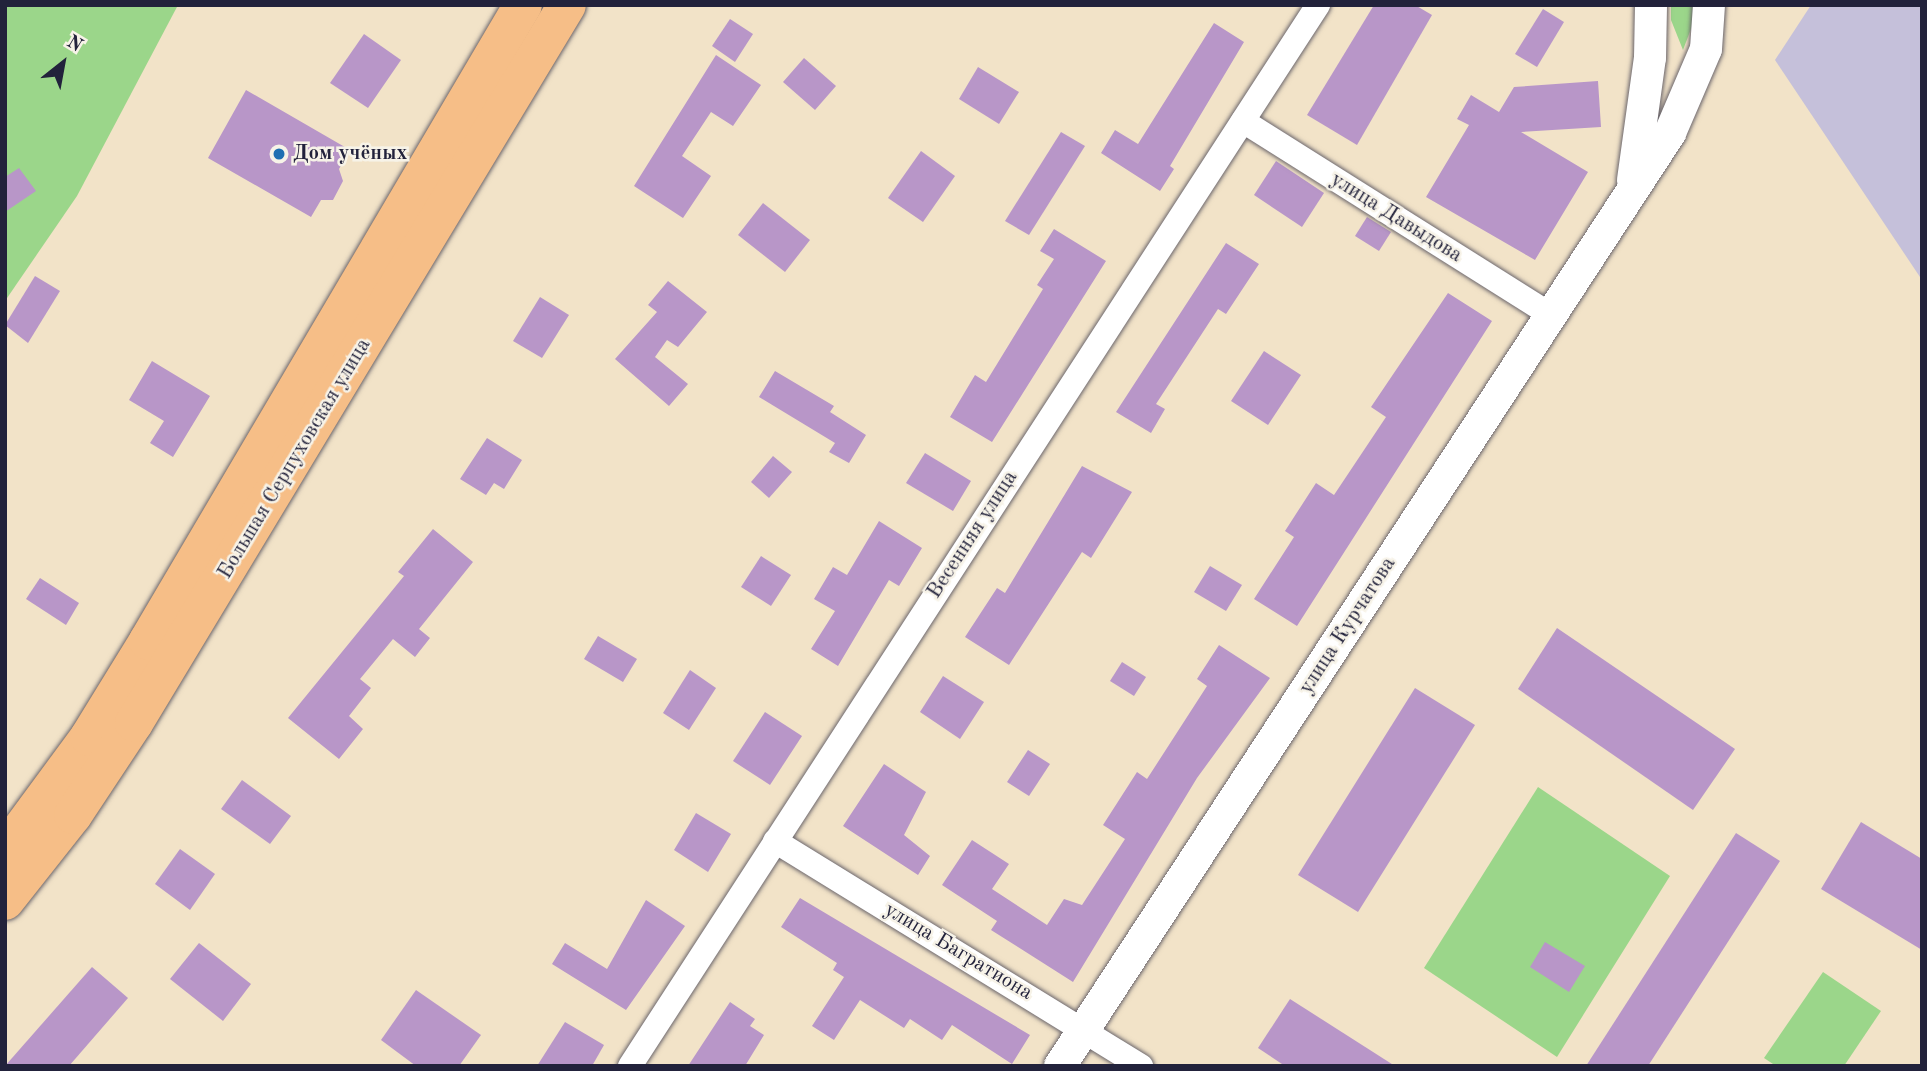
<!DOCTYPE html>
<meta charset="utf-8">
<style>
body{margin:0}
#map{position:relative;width:1927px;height:1071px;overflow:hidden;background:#f2e3c8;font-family:"Old Standard TT",serif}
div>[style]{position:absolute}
.industrial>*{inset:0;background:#c5c0da}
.green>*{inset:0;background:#9bd68a}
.building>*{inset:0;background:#b896c8}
.roads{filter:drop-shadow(0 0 2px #6b666c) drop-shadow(0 0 2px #6b666c)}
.minor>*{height:24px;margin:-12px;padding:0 12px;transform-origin:12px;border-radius:12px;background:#fff}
.tertiary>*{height:32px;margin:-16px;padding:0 16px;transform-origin:16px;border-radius:16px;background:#fff}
.primary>*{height:38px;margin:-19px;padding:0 19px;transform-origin:19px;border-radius:19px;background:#f6be87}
.dots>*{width:19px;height:19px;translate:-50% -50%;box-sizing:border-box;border:4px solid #f7f3e8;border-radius:50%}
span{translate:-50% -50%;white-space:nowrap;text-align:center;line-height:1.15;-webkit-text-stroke:5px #f7f3e8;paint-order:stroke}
.poi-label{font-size:21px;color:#22223b;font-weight:700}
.left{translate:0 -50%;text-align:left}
.street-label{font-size:21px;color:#22223b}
.frame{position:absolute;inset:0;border:7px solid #22223b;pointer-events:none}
.north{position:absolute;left:28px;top:28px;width:70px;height:70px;-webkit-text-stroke:5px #f7f3e8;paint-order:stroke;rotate:31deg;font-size:19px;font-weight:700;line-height:28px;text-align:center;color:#22223b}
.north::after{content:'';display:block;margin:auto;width:24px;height:32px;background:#22223b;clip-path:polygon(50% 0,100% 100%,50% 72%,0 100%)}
</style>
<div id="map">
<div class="industrial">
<div style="clip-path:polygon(1811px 5px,1922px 5px,1922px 280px,1775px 60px)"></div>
</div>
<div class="green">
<div style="clip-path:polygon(5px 5px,178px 5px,77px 196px,5px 301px)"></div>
<div style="clip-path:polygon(1671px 5px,1694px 5px,1694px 21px,1683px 50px,1671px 20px)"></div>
<div style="clip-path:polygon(1538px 787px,1670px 876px,1557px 1057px,1424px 968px)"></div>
<div style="clip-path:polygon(1823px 972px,1881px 1011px,1844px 1066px,1776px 1066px,1764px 1058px)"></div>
</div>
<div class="building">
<div style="clip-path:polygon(1374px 5px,1415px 5px,1432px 15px,1357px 145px,1307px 115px)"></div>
<div style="clip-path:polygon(1543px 9px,1564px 22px,1537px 67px,1515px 54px)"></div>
<div style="clip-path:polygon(730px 19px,753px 34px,735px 62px,712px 46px)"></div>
<div style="clip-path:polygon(1214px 23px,1244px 42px,1170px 166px,1174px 169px,1160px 191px,1101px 153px,1115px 130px,1138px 144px)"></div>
<div style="clip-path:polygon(364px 34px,401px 60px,368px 108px,330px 83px)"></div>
<div style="clip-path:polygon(716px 55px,761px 85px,733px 126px,711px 112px,682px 156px,711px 176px,683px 218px,634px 186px)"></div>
<div style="clip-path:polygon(804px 58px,836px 86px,815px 110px,783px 82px)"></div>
<div style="clip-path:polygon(978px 67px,1019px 92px,999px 124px,959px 99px)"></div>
<div style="clip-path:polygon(1598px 81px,1601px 127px,1521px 132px,1588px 172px,1535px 260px,1426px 197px,1469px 125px,1457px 119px,1471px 95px,1499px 112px,1514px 87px)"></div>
<div style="clip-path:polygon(246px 90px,350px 150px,339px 169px,343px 181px,333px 200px,321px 200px,311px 217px,208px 158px)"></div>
<div style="clip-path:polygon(1061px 132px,1085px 146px,1029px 235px,1005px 221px)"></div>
<div style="clip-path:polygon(921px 151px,955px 176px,923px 222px,888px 198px)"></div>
<div style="clip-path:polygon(1276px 161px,1324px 193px,1302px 227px,1254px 195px)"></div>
<div style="clip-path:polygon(19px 168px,36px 191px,5px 212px,5px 177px)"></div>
<div style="clip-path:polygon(763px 203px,810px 240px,785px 272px,738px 235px)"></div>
<div style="clip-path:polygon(1367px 217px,1391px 232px,1379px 251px,1355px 236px)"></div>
<div style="clip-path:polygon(1054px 229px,1106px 261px,992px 442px,950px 417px,975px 375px,986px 382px,1043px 289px,1037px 285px,1054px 259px,1040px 251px)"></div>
<div style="clip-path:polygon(1226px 243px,1259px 264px,1226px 314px,1218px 309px,1156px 404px,1165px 409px,1151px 433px,1116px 412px)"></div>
<div style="clip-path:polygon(35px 276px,60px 291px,28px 343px,5px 325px)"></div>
<div style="clip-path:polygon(668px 281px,707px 312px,678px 347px,667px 340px,655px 357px,688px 384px,669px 406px,615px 359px,657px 312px,648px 305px)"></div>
<div style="clip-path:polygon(1448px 293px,1492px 321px,1297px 626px,1254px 599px,1294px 537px,1285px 531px,1316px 483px,1334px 495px,1386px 417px,1371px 407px)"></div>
<div style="clip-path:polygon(540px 297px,569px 315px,542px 358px,513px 341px)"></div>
<div style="clip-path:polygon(1264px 351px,1301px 375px,1268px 425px,1231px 401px)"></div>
<div style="clip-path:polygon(152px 361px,210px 396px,173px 457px,150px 443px,164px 421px,129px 400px)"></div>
<div style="clip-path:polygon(775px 371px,834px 406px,830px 412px,866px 435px,849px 463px,829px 452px,835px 443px,759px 397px)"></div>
<div style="clip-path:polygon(487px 438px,522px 460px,504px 489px,494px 483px,486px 495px,460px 479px)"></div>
<div style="clip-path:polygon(925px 453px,971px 481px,953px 511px,906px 483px)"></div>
<div style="clip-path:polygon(773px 456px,792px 472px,769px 498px,751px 482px)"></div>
<div style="clip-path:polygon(1082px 466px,1132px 492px,1091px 558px,1082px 552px,1009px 665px,965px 637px,997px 588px,1005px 593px)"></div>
<div style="clip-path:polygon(879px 521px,922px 548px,899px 586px,889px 580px,838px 666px,811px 649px,835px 611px,814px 599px,833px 567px,847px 575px)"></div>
<div style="clip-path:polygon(433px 529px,473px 562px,419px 629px,430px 638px,415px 657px,393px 639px,360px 679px,371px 688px,349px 716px,363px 729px,339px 759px,288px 718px,404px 576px,398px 572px)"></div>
<div style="clip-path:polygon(761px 556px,791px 575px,771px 606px,741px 587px)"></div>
<div style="clip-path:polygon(1210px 566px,1242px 585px,1226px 611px,1194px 592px)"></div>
<div style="clip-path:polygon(40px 578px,79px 603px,66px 625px,26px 599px)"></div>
<div style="clip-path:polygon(1557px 628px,1735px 749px,1693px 810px,1518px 689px)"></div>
<div style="clip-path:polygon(598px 636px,637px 659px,623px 682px,584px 659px)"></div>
<div style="clip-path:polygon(1219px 645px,1270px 678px,1197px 778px,1073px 982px,991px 930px,997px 921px,942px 885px,972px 840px,1009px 864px,992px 889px,1047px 925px,1064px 899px,1082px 905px,1125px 839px,1103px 825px,1137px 772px,1147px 779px,1207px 686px,1197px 679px)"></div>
<div style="clip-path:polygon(1122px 662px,1146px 677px,1134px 696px,1110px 681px)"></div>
<div style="clip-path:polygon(690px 670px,716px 688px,689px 730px,663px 713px)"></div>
<div style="clip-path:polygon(943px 676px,984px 702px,960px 739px,920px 712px)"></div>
<div style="clip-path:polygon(1415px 688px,1475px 725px,1358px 912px,1298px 875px)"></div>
<div style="clip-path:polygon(765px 712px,802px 736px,770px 785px,733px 761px)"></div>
<div style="clip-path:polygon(1028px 750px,1050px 764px,1029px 796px,1007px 782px)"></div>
<div style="clip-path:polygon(884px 764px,926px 792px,904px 835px,930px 856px,918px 875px,843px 826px)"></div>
<div style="clip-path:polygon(242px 780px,291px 816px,270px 844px,221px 809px)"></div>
<div style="clip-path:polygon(696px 813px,731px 834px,708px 872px,674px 850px)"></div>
<div style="clip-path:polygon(1861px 822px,1922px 859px,1922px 950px,1821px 889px)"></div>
<div style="clip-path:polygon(1736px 833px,1780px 861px,1648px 1066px,1586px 1066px)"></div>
<div style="clip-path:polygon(180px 849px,215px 874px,190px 910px,155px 884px)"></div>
<div style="clip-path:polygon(800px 898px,1030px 1035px,1012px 1064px,952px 1025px,942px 1040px,910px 1019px,904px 1028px,860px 1000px,834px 1040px,812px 1026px,844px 977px,833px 970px,837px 963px,781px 927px)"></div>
<div style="clip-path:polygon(646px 900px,685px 926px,626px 1010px,552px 964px,565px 943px,607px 969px)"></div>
<div style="clip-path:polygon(1545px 942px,1585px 966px,1569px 992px,1530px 967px)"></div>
<div style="clip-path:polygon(199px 943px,251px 984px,223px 1021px,170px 979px)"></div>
<div style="clip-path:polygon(92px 967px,128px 998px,69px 1066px,5px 1066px)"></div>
<div style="clip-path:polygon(416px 990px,481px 1035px,459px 1066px,416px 1066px,381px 1040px)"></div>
<div style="clip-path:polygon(1290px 999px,1395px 1066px,1285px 1066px,1258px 1048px)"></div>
<div style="clip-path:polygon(730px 1002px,755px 1019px,750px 1026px,764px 1035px,745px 1066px,688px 1066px)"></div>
<div style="clip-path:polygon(565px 1022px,604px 1045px,592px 1066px,537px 1066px)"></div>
</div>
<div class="roads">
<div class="minor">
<div style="left:1243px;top:121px;width:362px;rotate:32.2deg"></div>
<div style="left:775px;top:841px;width:430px;rotate:31.6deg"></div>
<div style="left:630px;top:1066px;width:1265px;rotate:-57.04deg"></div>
</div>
<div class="tertiary">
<div style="left:1633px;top:180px;width:123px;rotate:-82.1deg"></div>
<div style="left:1650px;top:58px;width:53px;rotate:-88.9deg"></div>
<div style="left:1060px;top:1066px;width:1115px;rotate:-56.82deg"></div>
<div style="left:1670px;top:133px;width:91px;rotate:-66.8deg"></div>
<div style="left:1706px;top:49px;width:44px;rotate:-86.1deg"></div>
</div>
<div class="primary">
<div style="left:5px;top:851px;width:142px;rotate:-53.6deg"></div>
<div style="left:89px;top:737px;width:113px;rotate:-58.4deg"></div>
<div style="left:148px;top:641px;width:738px;rotate:-59.48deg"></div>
<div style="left:5px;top:901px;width:110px;rotate:-51.7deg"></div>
<div style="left:73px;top:815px;width:110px;rotate:-56.5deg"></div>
<div style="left:134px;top:723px;width:838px;rotate:-58.91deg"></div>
</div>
</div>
<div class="dots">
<div style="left:279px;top:154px;background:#1f6fb2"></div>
</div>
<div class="poi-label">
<span class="left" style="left:293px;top:154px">Дом учёных</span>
</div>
<div class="street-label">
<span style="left:1396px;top:218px;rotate:32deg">улица Давыдова</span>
<span style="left:295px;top:459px;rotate:-59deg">Большая Серпуховская улица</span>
<span style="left:973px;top:535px;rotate:-57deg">Весенняя улица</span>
<span style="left:1348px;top:626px;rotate:-57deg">улица Курчатова</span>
<span style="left:958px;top:952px;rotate:31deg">улица Багратиона</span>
</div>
<div class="frame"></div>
<div class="north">N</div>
</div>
